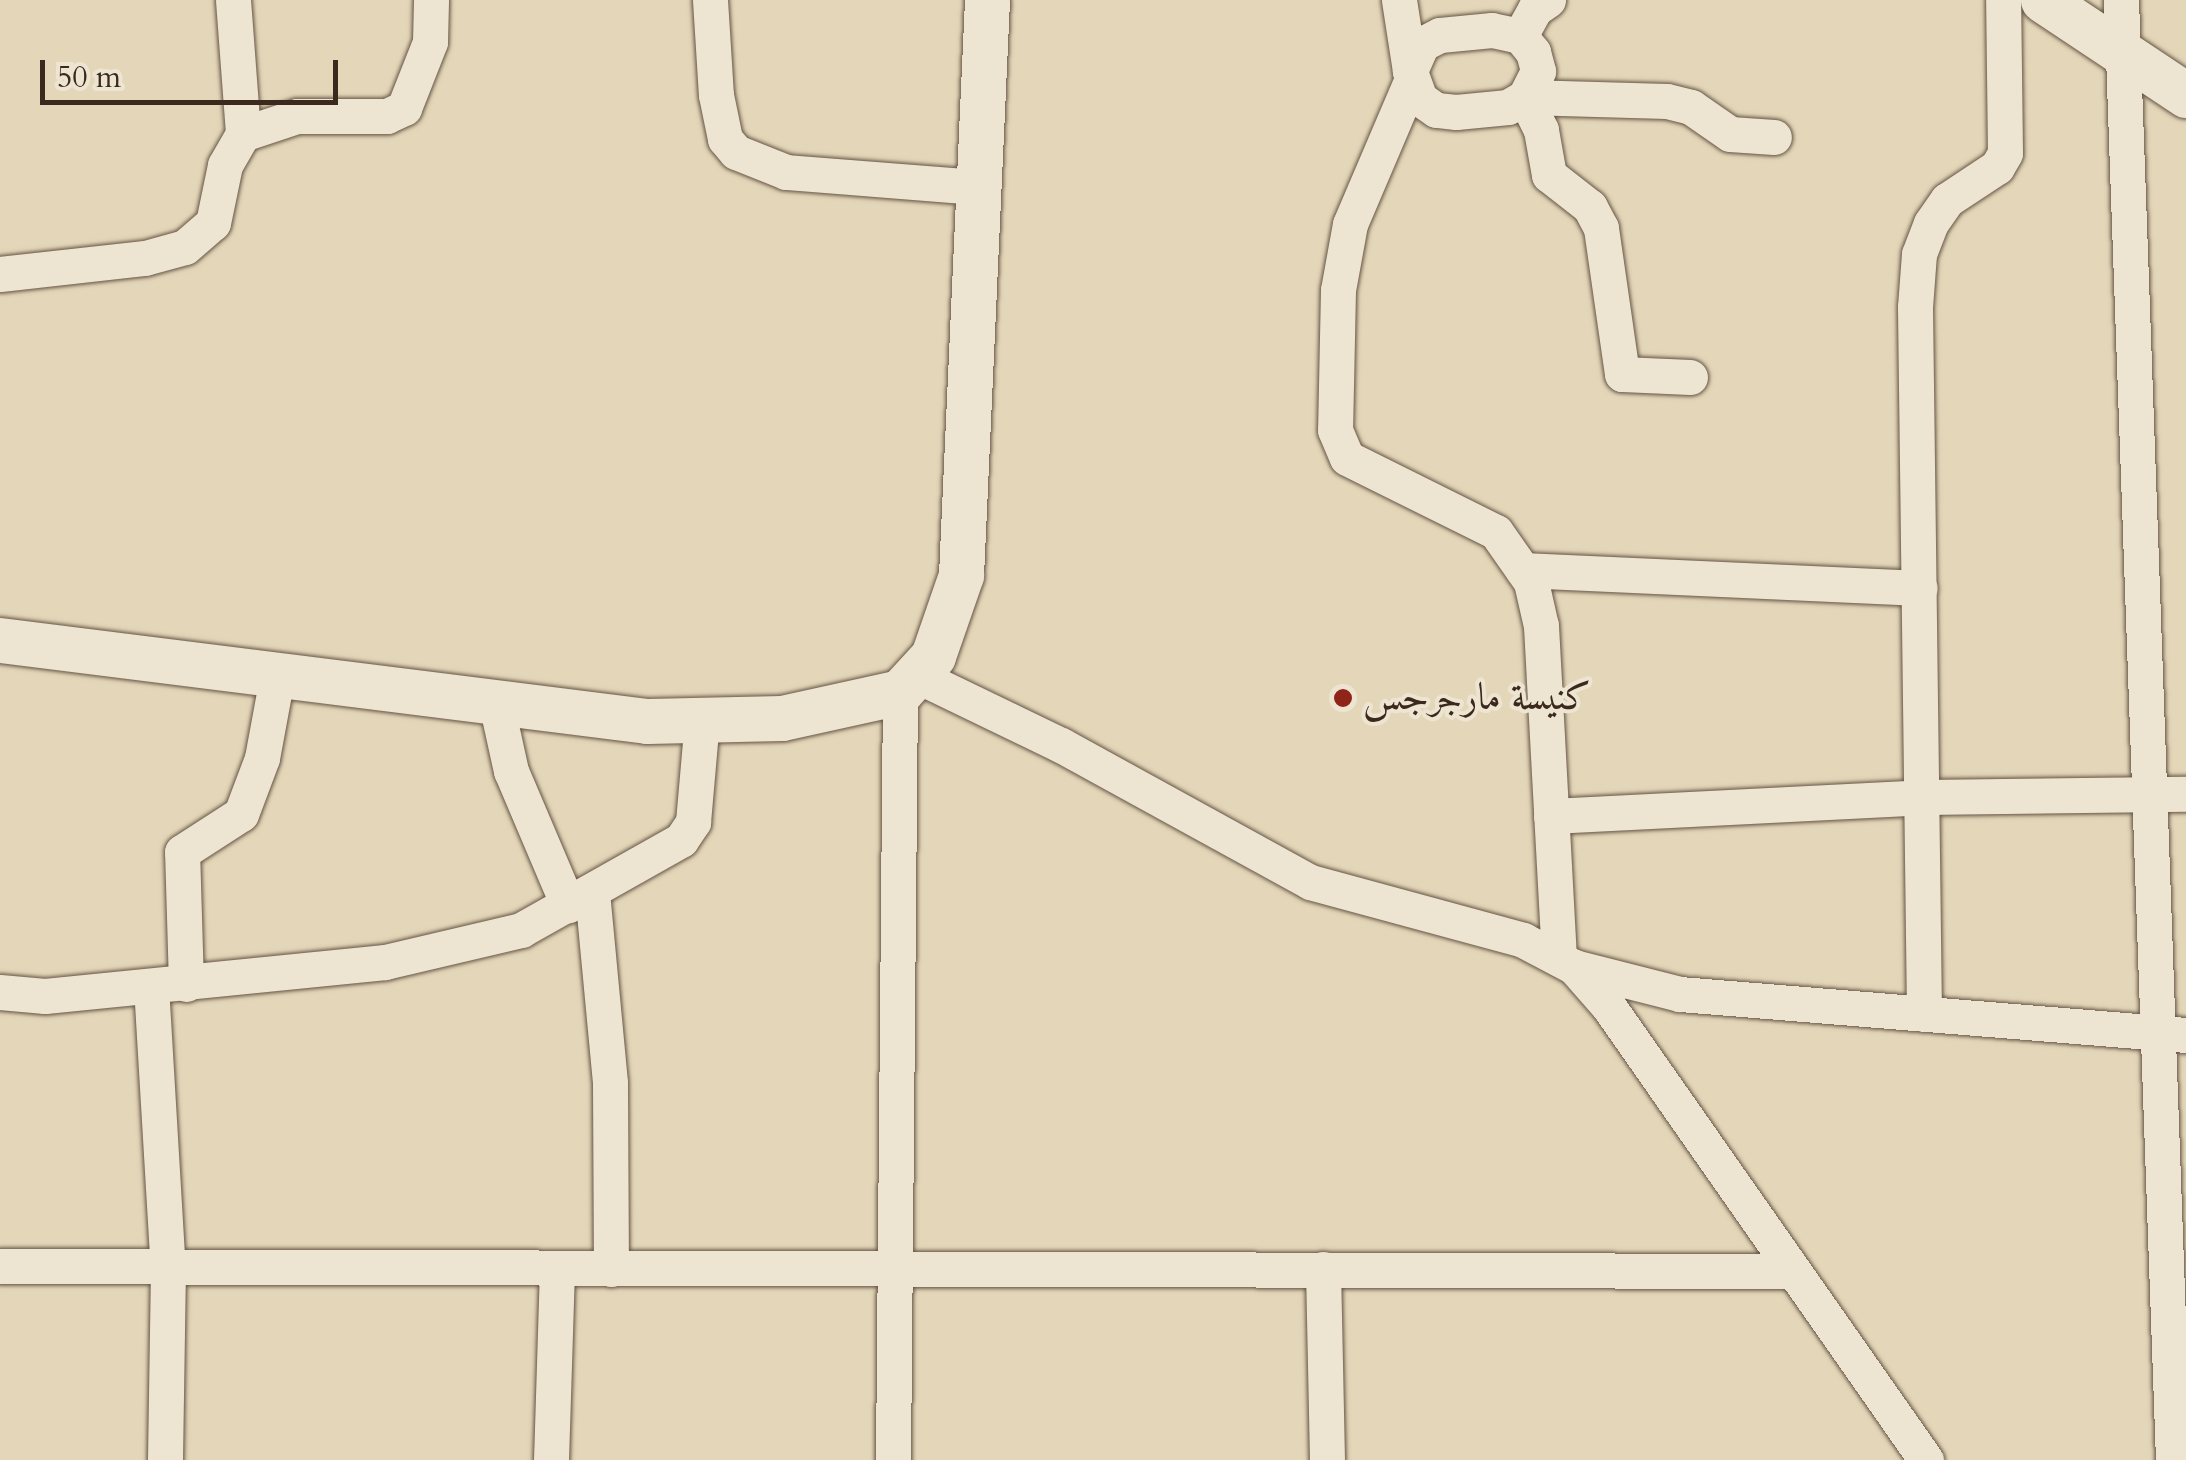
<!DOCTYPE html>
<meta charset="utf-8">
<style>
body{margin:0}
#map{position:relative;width:2186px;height:1460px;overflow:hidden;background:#e4d7b9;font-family:Cardo,Amiri,serif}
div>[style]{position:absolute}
.roads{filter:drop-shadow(0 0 2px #655444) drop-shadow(0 0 2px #655444)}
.minor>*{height:35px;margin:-17.5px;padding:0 17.5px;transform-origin:17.5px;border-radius:17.5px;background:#ede5d2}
.tertiary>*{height:45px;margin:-22.5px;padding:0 22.5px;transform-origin:22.5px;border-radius:22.5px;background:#ede5d2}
.dots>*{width:28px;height:28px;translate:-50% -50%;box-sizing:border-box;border:5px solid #ede5d2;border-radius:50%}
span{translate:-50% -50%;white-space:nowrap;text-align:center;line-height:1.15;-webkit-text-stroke:8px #ede5d2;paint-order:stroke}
.poi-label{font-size:38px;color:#3b291d}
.left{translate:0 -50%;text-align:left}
.scale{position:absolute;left:40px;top:60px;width:298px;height:45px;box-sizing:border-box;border:5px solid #3b291d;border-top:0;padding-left:12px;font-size:30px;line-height:35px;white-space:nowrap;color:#3b291d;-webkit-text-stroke:8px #ede5d2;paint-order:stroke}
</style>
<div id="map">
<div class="roads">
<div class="minor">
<div style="left:233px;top:0;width:134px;rotate:85.7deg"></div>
<div style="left:710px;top:0;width:95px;rotate:86.4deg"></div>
<div style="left:716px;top:95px;width:45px;rotate:78.4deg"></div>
<div style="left:725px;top:139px;width:17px;rotate:50deg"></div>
<div style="left:736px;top:152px;width:54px;rotate:21.8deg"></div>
<div style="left:786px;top:172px;width:193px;rotate:4.5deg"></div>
<div style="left:1399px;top:0;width:72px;rotate:81.2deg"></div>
<div style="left:2121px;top:0;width:1461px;rotate:87.96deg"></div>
<div style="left:1492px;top:30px;width:29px;rotate:12deg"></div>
<div style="left:1520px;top:36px;width:21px;rotate:51deg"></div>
<div style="left:1533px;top:52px;width:20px;rotate:75deg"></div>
<div style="left:1538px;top:71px;width:29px;rotate:117deg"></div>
<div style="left:1525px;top:97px;width:20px;rotate:150deg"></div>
<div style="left:1508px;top:107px;width:52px;rotate:174.5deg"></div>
<div style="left:1456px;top:112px;width:20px;rotate:-174deg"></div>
<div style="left:1436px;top:110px;width:19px;rotate:-145deg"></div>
<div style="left:1420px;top:99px;width:30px;rotate:-110deg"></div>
<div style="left:1410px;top:71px;width:30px;rotate:-66deg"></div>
<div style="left:1422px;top:44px;width:20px;rotate:-27deg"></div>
<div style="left:1440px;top:35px;width:52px;rotate:-5.5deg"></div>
<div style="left:1520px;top:36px;width:31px;rotate:-61deg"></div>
<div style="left:1535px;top:9px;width:16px;rotate:-35deg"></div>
<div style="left:1411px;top:81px;width:155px;rotate:113.1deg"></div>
<div style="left:1350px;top:224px;width:67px;rotate:100.3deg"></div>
<div style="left:1338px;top:290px;width:140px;rotate:91.2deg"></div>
<div style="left:1335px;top:430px;width:30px;rotate:67deg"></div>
<div style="left:1347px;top:458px;width:166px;rotate:26.4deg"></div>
<div style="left:1496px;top:532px;width:61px;rotate:55deg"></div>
<div style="left:1531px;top:582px;width:45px;rotate:77.2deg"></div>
<div style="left:1541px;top:626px;width:333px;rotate:86.9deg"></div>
<div style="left:0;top:274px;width:146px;rotate:-6.3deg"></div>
<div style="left:145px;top:258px;width:41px;rotate:-15.4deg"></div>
<div style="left:185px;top:247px;width:37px;rotate:-41deg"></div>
<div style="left:213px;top:223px;width:59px;rotate:-78.3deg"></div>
<div style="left:225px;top:165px;width:36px;rotate:-60deg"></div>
<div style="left:243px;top:134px;width:57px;rotate:-18.4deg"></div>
<div style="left:297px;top:116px;width:90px"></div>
<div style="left:387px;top:116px;width:19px;rotate:-25deg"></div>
<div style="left:404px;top:108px;width:71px;rotate:-68.5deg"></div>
<div style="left:430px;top:42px;width:42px;rotate:-88.6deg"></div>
<div style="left:1690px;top:377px;width:68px;rotate:-177.5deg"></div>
<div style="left:1622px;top:374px;width:148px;rotate:-98.2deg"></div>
<div style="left:1601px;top:228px;width:24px;rotate:-118deg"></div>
<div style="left:1590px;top:207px;width:52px;rotate:-142deg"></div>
<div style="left:1549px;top:175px;width:46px;rotate:-100.1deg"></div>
<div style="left:1541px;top:130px;width:37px;rotate:-116deg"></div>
<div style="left:1525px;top:97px;width:142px;rotate:1.6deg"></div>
<div style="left:1667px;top:101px;width:25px;rotate:14deg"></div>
<div style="left:1691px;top:107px;width:47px;rotate:34.7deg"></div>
<div style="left:1730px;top:134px;width:44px;rotate:3.9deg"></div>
<div style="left:1523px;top:570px;width:397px;rotate:2.6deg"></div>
<div style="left:916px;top:675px;width:161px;rotate:25.8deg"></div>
<div style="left:1061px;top:745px;width:284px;rotate:28.8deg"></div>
<div style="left:1310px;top:882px;width:221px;rotate:15.2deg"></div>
<div style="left:1523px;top:940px;width:58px;rotate:27.9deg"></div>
<div style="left:1574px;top:967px;width:53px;rotate:48.8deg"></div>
<div style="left:1609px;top:1007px;width:553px;rotate:55.02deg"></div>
<div style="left:496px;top:703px;width:70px;rotate:77.6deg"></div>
<div style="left:511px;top:771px;width:146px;rotate:67deg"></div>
<div style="left:1551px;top:816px;width:372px;rotate:-2.9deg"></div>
<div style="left:1923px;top:797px;width:263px;rotate:-0.7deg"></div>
<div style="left:592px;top:892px;width:192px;rotate:84.6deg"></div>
<div style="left:610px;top:1083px;width:186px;rotate:89.7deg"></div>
<div style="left:1574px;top:967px;width:109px;rotate:14.3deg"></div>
<div style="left:1680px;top:994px;width:508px;rotate:4.63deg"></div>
<div style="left:186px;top:984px;width:132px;rotate:-91.7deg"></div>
<div style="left:182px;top:852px;width:70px;rotate:-32.8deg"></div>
<div style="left:241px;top:814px;width:60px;rotate:-69.4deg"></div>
<div style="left:262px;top:758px;width:82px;rotate:-79.5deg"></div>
<div style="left:151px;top:986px;width:283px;rotate:86.6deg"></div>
<div style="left:168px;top:1268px;width:192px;rotate:90.9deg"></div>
<div style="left:0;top:992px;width:45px;rotate:5.1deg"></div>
<div style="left:45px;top:996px;width:342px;rotate:-5.7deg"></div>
<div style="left:385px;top:962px;width:140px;rotate:-13.2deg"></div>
<div style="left:521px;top:930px;width:184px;rotate:-29.4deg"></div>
<div style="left:681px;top:840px;width:22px;rotate:-56deg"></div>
<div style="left:693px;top:822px;width:102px;rotate:-85deg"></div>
<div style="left:1924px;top:1014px;width:707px;rotate:-90.73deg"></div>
<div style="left:1915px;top:307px;width:53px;rotate:-85.7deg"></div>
<div style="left:1919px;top:254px;width:33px;rotate:-69deg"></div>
<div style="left:1931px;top:223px;width:28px;rotate:-55deg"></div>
<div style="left:1947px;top:200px;width:60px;rotate:-33.4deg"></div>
<div style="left:1997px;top:167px;width:16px;rotate:-60deg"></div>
<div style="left:2005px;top:153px;width:153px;rotate:-90.7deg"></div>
<div style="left:0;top:1266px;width:1793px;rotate:0.16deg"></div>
<div style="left:1323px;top:1269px;width:191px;rotate:88.8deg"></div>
<div style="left:551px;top:1460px;width:191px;rotate:-88.2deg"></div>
<div style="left:893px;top:1460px;width:768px;rotate:-89.48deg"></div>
</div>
<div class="tertiary">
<div style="left:2043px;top:0;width:172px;rotate:33.6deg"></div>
<div style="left:0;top:640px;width:652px;rotate:7.14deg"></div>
<div style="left:647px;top:721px;width:135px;rotate:-1.3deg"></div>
<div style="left:782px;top:718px;width:121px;rotate:-12.4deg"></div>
<div style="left:900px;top:692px;width:49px;rotate:-47.5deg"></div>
<div style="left:933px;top:656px;width:86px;rotate:-70.9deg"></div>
<div style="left:961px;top:575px;width:576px;rotate:-87.41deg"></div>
</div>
</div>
<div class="dots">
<div style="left:1343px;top:698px;background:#8f2418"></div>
</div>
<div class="poi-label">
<span class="left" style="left:1363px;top:698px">كنيسة مارجرجس</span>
</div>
<div class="scale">50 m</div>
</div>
